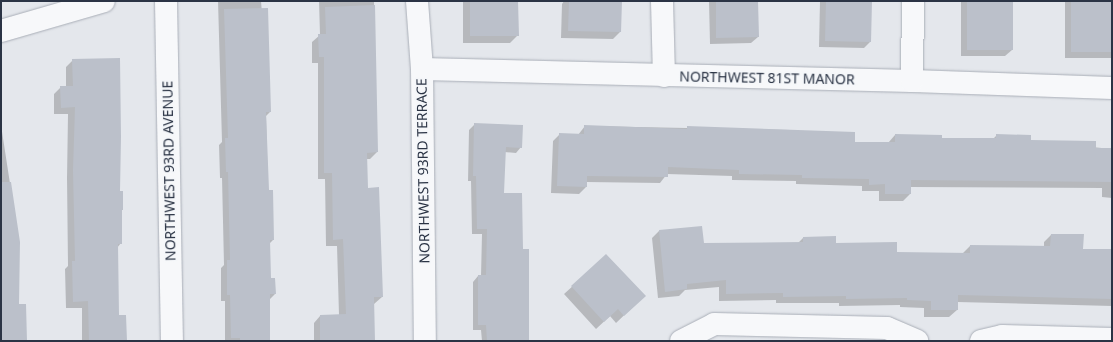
<!DOCTYPE html>
<style>
body{margin:0}
#map{position:relative;width:1113px;height:342px;overflow:hidden;background:#e4e7ec;font-family:"Noto Sans",sans-serif}
div>[style]{position:absolute}
.shadow>*{inset:0;background:#0003}
.building>*{inset:0;background:#bbc0ca}
.roads{filter:drop-shadow(0 0 1px #a9aeb7) drop-shadow(0 0 1px #a9aeb7)}
.minor>*{height:22px;margin:-11px;padding:0 11px;transform-origin:11px;border-radius:11px;background:#f7f8fa}
span{translate:-50% -50%;white-space:nowrap;text-align:center;line-height:1.15;-webkit-text-stroke:3px #f4f6f9;paint-order:stroke}
.street-label{font-size:14px;color:#2b3445}
.frame{position:absolute;inset:0;border:2px solid #2b3445;pointer-events:none}
</style>
<div id="map">
<div class="shadow">
<div style="clip-path:polygon(218px 1px,261px 1px,270px 112px,266px 116px,268px 191px,273px 240px,270px 243px,270px 279px,275px 294px,269px 300px,269px 341px,225px 341px,225px 301px,221px 301px,221px 268px,224px 265px,222px 178px,220px 178px,219px 145px,222px 142px)"></div>
<div style="clip-path:polygon(319px 1px,374px 1px,377px 152px,370px 159px,366px 159px,367px 189px,382px 297px,374px 304px,374px 341px,314px 341px,314px 323px,320px 316px,339px 315px,337px 246px,326px 246px,325px 179px,318px 179px,318px 63px,312px 63px,312px 42px,320px 35px)"></div>
<div style="clip-path:polygon(463px 1px,517px 1px,518px 35px,510px 43px,463px 43px)"></div>
<div style="clip-path:polygon(564px 1px,621px 1px,620px 32px,613px 39px,561px 38px,562px 4px)"></div>
<div style="clip-path:polygon(709px 1px,757px 1px,758px 37px,751px 43px,710px 44px)"></div>
<div style="clip-path:polygon(820px 1px,871px 1px,870px 42px,864px 48px,819px 47px)"></div>
<div style="clip-path:polygon(961px 1px,1012px 1px,1012px 50px,1005px 56px,961px 56px)"></div>
<div style="clip-path:polygon(1065px 1px,1112px 2px,1111px 58px,1065px 58px)"></div>
<div style="clip-path:polygon(73px 60px,119px 192px,122px 210px,121px 211px,121px 243px,117px 248px,118px 316px,126px 341px,82px 341px,82px 308px,66px 308px,65px 269px,68px 266px,67px 178px,68px 114px,54px 114px,54px 94px,61px 87px,66px 87px,66px 67px)"></div>
<div style="clip-path:polygon(475px 124px,521px 147px,516px 153px,504px 152px,503px 194px,522px 250px,528px 341px,482px 341px,481px 330px,473px 330px,473px 282px,478px 276px,481px 276px,482px 234px,472px 234px,471px 181px,468px 181px,469px 130px)"></div>
<div style="clip-path:polygon(1px 125px,19px 242px,18px 305px,26px 341px,1px 341px)"></div>
<div style="clip-path:polygon(585px 126px,791px 130px,854px 143px,888px 143px,895px 135px,941px 136px,941px 139px,993px 139px,997px 135px,1030px 141px,1112px 149px,1112px 198px,1102px 197px,1102px 188px,910px 187px,910px 194px,903px 201px,879px 201px,879px 191px,862px 191px,862px 186px,796px 184px,796px 181px,732px 180px,732px 176px,667px 174px,660px 183px,586px 182px,586px 187px,579px 194px,551px 193px,553px 141px,560px 134px,578px 135px)"></div>
<div style="clip-path:polygon(659px 231px,703px 244px,798px 243px,803px 238px,835px 237px,835px 244px,896px 253px,963px 253px,970px 246px,1044px 247px,1044px 242px,1051px 235px,1082px 250px,1112px 250px,1112px 306px,957px 302px,957px 310px,949px 317px,924px 317px,924px 308px,900px 307px,900px 305px,839px 306px,839px 303px,776px 303px,776px 300px,719px 301px,719px 287px,685px 290px,679px 296px,658px 298px,652px 238px)"></div>
<div style="clip-path:polygon(606px 256px,637px 303px,616px 323px,610px 316px,596px 329px,564px 294px)"></div>
</div>
<div class="building">
<div style="clip-path:polygon(470px 1px,518px 1px,519px 36px,470px 36px)"></div>
<div style="clip-path:polygon(569px 1px,622px 1px,621px 32px,568px 31px)"></div>
<div style="clip-path:polygon(716px 1px,758px 1px,759px 37px,716px 38px)"></div>
<div style="clip-path:polygon(826px 1px,872px 1px,871px 42px,825px 41px)"></div>
<div style="clip-path:polygon(967px 1px,1013px 1px,1013px 50px,967px 50px)"></div>
<div style="clip-path:polygon(1112px 1px,1112px 52px,1071px 52px,1071px 2px)"></div>
<div style="clip-path:polygon(375px 5px,378px 152px,367px 153px,368px 188px,379px 187px,383px 297px,374px 297px,375px 341px,320px 341px,320px 315px,346px 314px,343px 239px,333px 240px,332px 173px,324px 173px,324px 57px,319px 57px,318px 34px,326px 34px,325px 7px)"></div>
<div style="clip-path:polygon(268px 8px,271px 112px,266px 112px,269px 190px,273px 190px,274px 240px,270px 240px,271px 278px,275px 278px,276px 294px,270px 294px,270px 341px,240px 341px,240px 338px,231px 338px,230px 295px,227px 295px,227px 260px,230px 260px,228px 172px,226px 172px,225px 138px,228px 138px,224px 9px)"></div>
<div style="clip-path:polygon(120px 58px,121px 137px,120px 191px,123px 191px,123px 210px,122px 210px,122px 244px,118px 244px,119px 315px,126px 315px,127px 341px,89px 341px,88px 301px,73px 302px,72px 261px,75px 261px,73px 170px,75px 107px,61px 108px,60px 86px,73px 86px,72px 59px)"></div>
<div style="clip-path:polygon(474px 123px,523px 125px,522px 148px,506px 147px,504px 193px,522px 193px,523px 249px,529px 249px,529px 341px,487px 341px,486px 325px,478px 325px,478px 275px,486px 275px,487px 229px,477px 229px,476px 176px,473px 176px)"></div>
<div style="clip-path:polygon(584px 125px,687px 129px,687px 126px,855px 132px,855px 142px,895px 142px,895px 134px,942px 135px,942px 138px,996px 138px,996px 134px,1031px 135px,1031px 140px,1096px 141px,1096px 148px,1112px 148px,1112px 182px,911px 180px,911px 194px,885px 194px,885px 184px,869px 185px,869px 179px,802px 178px,802px 175px,739px 174px,739px 170px,668px 167px,668px 177px,587px 176px,587px 187px,557px 186px,559px 133px,584px 134px)"></div>
<div style="clip-path:polygon(1px 182px,11px 182px,20px 242px,19px 304px,26px 304px,27px 341px,1px 341px)"></div>
<div style="clip-path:polygon(702px 226px,704px 243px,803px 242px,803px 237px,836px 236px,836px 243px,897px 242px,897px 252px,970px 253px,970px 245px,1050px 246px,1051px 234px,1084px 234px,1083px 249px,1112px 249px,1112px 299px,958px 295px,958px 310px,931px 310px,931px 301px,907px 300px,907px 298px,846px 299px,846px 296px,783px 297px,783px 293px,726px 294px,726px 280px,687px 284px,687px 289px,665px 292px,659px 230px)"></div>
<div style="clip-path:polygon(606px 254px,646px 296px,624px 316px,618px 309px,604px 322px,571px 286px)"></div>
</div>
<div class="roads">
<div class="minor">
<div style="left:166px;top:1px;width:340px;rotate:89deg"></div>
<div style="left:417px;top:1px;width:68px;rotate:85.8deg"></div>
<div style="left:422px;top:69px;width:272px;rotate:89.4deg"></div>
<div style="left:662px;top:1px;width:75px;rotate:88.5deg"></div>
<div style="left:1px;top:31px;width:107px;rotate:-16.2deg"></div>
<div style="left:422px;top:69px;width:490px;rotate:1.4deg"></div>
<div style="left:912px;top:81px;width:200px;rotate:2deg"></div>
<div style="left:912px;top:81px;width:80px;rotate:-89.3deg"></div>
<div style="left:681px;top:341px;width:37px;rotate:-27deg"></div>
<div style="left:714px;top:324px;width:173px;rotate:1.3deg"></div>
<div style="left:887px;top:328px;width:33px;rotate:23deg"></div>
<div style="left:981px;top:341px;width:22px;rotate:-13deg"></div>
<div style="left:1002px;top:336px;width:110px;rotate:1.6deg"></div>
</div>
</div>
<div class="street-label">
<span style="left:767px;top:78px;rotate:1deg">NORTHWEST 81ST MANOR</span>
<span style="left:169px;top:171px;rotate:-91deg">NORTHWEST 93RD AVENUE</span>
<span style="left:423px;top:171px;rotate:-91deg">NORTHWEST 93RD TERRACE</span>
</div>
<div class="frame"></div>
</div>
